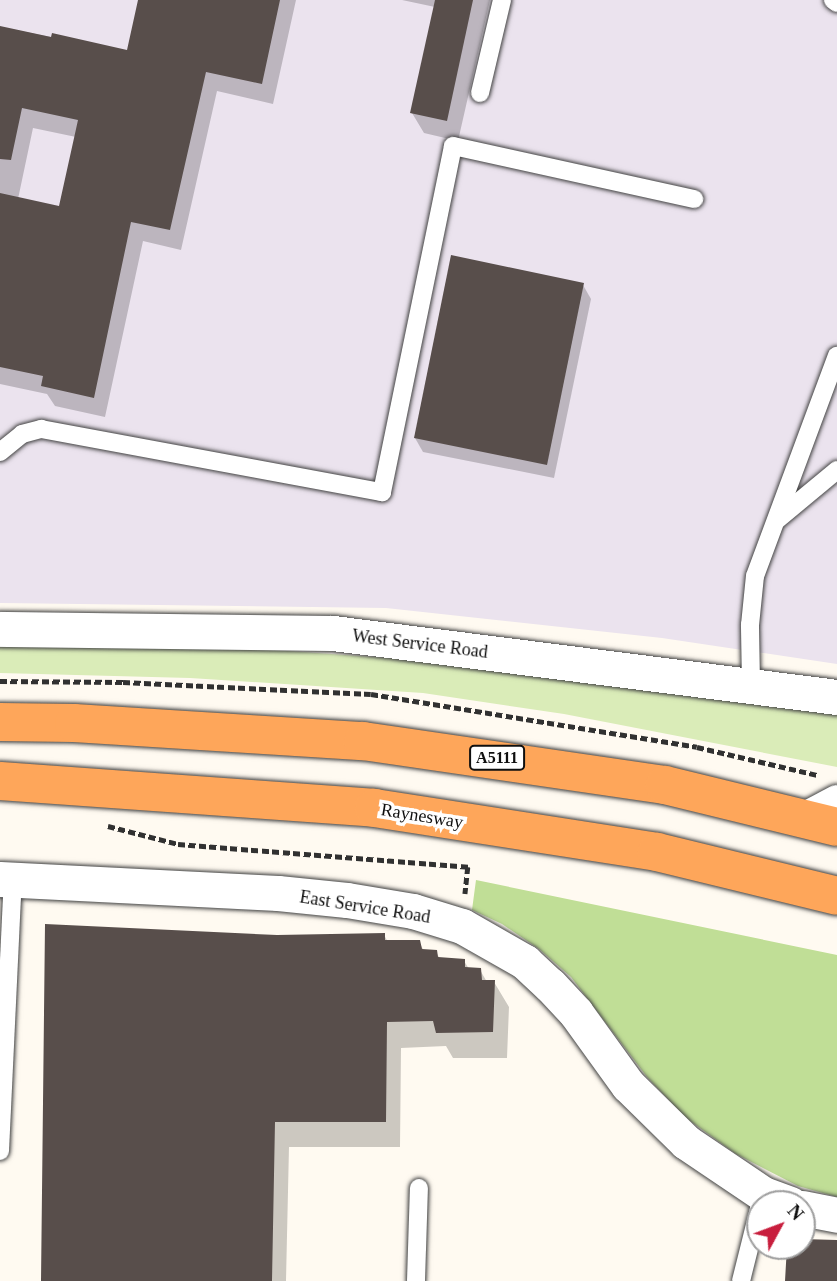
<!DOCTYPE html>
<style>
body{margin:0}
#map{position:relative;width:837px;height:1281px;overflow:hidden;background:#fffaf1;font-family:Georgia,serif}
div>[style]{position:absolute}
.industrial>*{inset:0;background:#ebe3ee}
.green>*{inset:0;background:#daecb8}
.forest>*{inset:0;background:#c0de96}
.shadow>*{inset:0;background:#0003}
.building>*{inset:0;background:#584e4b}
.path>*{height:4.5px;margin-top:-2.25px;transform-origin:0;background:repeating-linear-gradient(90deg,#313131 0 7px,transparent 0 10.5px)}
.roads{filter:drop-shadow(0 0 2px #424242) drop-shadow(0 0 2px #424242)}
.service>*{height:18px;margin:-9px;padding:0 9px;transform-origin:9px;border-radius:9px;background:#fff}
.minor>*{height:35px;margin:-17.5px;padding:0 17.5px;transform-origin:17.5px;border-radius:17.5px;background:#fff}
.trunk>*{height:38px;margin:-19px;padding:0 19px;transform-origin:19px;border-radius:19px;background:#fea65a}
span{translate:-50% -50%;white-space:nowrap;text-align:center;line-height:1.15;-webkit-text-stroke:7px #fff;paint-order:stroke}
.shield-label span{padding:2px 5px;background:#fff;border:2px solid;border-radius:5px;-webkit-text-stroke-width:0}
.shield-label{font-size:16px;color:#0f0f0f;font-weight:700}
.street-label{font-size:18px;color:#0f0f0f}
.north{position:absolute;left:746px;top:1190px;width:70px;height:70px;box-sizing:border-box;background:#fff;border:2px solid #9f9f9f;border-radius:50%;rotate:49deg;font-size:19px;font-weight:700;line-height:28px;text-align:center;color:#0f0f0f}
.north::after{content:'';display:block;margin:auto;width:24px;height:32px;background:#c81e3d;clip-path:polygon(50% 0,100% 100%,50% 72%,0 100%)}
</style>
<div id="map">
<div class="industrial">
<div style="clip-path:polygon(0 0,837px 0,837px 664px,662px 638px,386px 608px,0 603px)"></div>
</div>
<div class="green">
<div style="clip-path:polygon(0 637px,203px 645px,444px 662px,837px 713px,837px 767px,564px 714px,423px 693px,190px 678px,0 673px)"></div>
</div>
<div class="forest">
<div style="clip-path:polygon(476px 880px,837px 955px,837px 1197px,798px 1186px,736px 1154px,686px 1118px,647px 1077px,571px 977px,539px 949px,502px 924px,472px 910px)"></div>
</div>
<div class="shadow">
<div style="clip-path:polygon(evenodd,140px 0,296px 0,273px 104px,217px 91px,181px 250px,143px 241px,105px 417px,55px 406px,47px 394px,0 384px,0 27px,128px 52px,140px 0,33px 128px,76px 137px,61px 208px,18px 199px,33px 128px)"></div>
<div style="clip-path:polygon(402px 0,490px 0,458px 141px,424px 133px,412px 113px,435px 7px)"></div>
<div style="clip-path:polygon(583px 285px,591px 299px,554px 478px,423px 452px,415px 438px)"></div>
<div style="clip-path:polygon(384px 935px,388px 942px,419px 942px,424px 951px,436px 952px,440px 959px,464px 961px,469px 969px,480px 970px,487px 982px,494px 982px,509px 1007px,507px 1058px,453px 1058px,446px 1046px,401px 1048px,400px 1147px,289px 1147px,286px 1281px,42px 1281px,277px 936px)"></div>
</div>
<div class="building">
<div style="clip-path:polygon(138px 0,280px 0,262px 84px,206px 72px,170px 230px,131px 222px,94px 398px,41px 386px,43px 376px,0 367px,0 193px,59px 206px,78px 120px,22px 108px,11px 160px,0 159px,0 26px,51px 37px,52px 33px,127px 50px)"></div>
<div style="clip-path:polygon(435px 0,473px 0,447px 121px,410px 113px)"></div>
<div style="clip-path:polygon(451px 255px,584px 283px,547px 465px,414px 438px)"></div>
<div style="clip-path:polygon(45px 924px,277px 935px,385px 933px,385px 940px,420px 940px,422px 949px,437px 950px,438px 957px,465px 959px,465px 967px,481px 968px,482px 980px,495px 980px,493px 1032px,436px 1033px,433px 1021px,387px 1022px,386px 1122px,275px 1122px,272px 1281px,41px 1281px)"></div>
<div style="clip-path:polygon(802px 1239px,837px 1240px,837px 1281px,785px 1281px,787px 1246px,802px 1246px)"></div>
</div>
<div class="path">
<div style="left:0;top:681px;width:123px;rotate:0.5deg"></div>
<div style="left:123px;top:682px;width:248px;rotate:2.8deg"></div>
<div style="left:371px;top:694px;width:330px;rotate:9.2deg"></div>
<div style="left:697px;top:747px;width:123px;rotate:13.1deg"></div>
<div style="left:108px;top:826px;width:72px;rotate:14.4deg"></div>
<div style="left:178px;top:844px;width:291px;rotate:4.5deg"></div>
<div style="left:468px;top:867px;width:27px;rotate:96deg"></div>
</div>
<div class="roads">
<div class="service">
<div style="left:833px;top:0;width:5px;rotate:37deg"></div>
<div style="left:480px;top:93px;width:96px;rotate:-76.7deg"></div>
<div style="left:0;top:452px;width:28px;rotate:-39deg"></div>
<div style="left:22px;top:434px;width:20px;rotate:-15deg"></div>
<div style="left:41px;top:429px;width:347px;rotate:10.5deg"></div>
<div style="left:382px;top:492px;width:353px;rotate:-78.4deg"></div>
<div style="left:453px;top:146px;width:247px;rotate:12.4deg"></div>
<div style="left:778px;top:519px;width:77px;rotate:-39.7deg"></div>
<div style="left:751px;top:685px;width:60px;rotate:-91deg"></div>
<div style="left:750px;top:625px;width:49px;rotate:-84.2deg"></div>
<div style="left:755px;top:576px;width:235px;rotate:-69.6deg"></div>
<div style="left:0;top:1151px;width:272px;rotate:-87.3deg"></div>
<div style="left:416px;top:1281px;width:93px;rotate:-88.2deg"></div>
<div style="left:741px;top:1281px;width:78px;rotate:-76deg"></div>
</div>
<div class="minor">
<div style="left:0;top:629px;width:333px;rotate:0.7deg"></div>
<div style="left:333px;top:633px;width:508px;rotate:7.24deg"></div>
<div style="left:805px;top:819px;width:36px;rotate:-28deg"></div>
<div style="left:0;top:879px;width:278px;rotate:2.9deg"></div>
<div style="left:278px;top:893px;width:69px;rotate:5.8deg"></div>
<div style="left:347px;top:900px;width:67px;rotate:9.5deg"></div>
<div style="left:413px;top:911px;width:51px;rotate:17deg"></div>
<div style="left:462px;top:926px;width:73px;rotate:29.7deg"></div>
<div style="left:525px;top:962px;width:34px;rotate:43deg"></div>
<div style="left:550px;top:985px;width:38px;rotate:47deg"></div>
<div style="left:576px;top:1013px;width:89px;rotate:54.2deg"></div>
<div style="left:628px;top:1085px;width:81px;rotate:44.5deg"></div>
<div style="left:686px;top:1142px;width:93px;rotate:34deg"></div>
<div style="left:763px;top:1194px;width:29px;rotate:20deg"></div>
<div style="left:802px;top:1208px;width:36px;rotate:11deg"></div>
</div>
<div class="trunk">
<div style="left:0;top:722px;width:74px;rotate:0.8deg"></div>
<div style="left:74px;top:723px;width:290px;rotate:3.6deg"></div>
<div style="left:363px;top:741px;width:305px;rotate:8.3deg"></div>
<div style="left:665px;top:785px;width:177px;rotate:13.7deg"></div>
<div style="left:0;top:781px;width:375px;rotate:4.1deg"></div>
<div style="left:374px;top:808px;width:286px;rotate:8.8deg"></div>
<div style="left:657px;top:852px;width:185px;rotate:13.7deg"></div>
</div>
</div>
<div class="shield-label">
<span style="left:497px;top:758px">A5111</span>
</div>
<div class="street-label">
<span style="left:420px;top:644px;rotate:7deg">West Service Road</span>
<span style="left:422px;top:816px;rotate:9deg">Raynesway</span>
<span style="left:365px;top:907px;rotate:9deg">East Service Road</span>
</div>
<div class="north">N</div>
</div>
